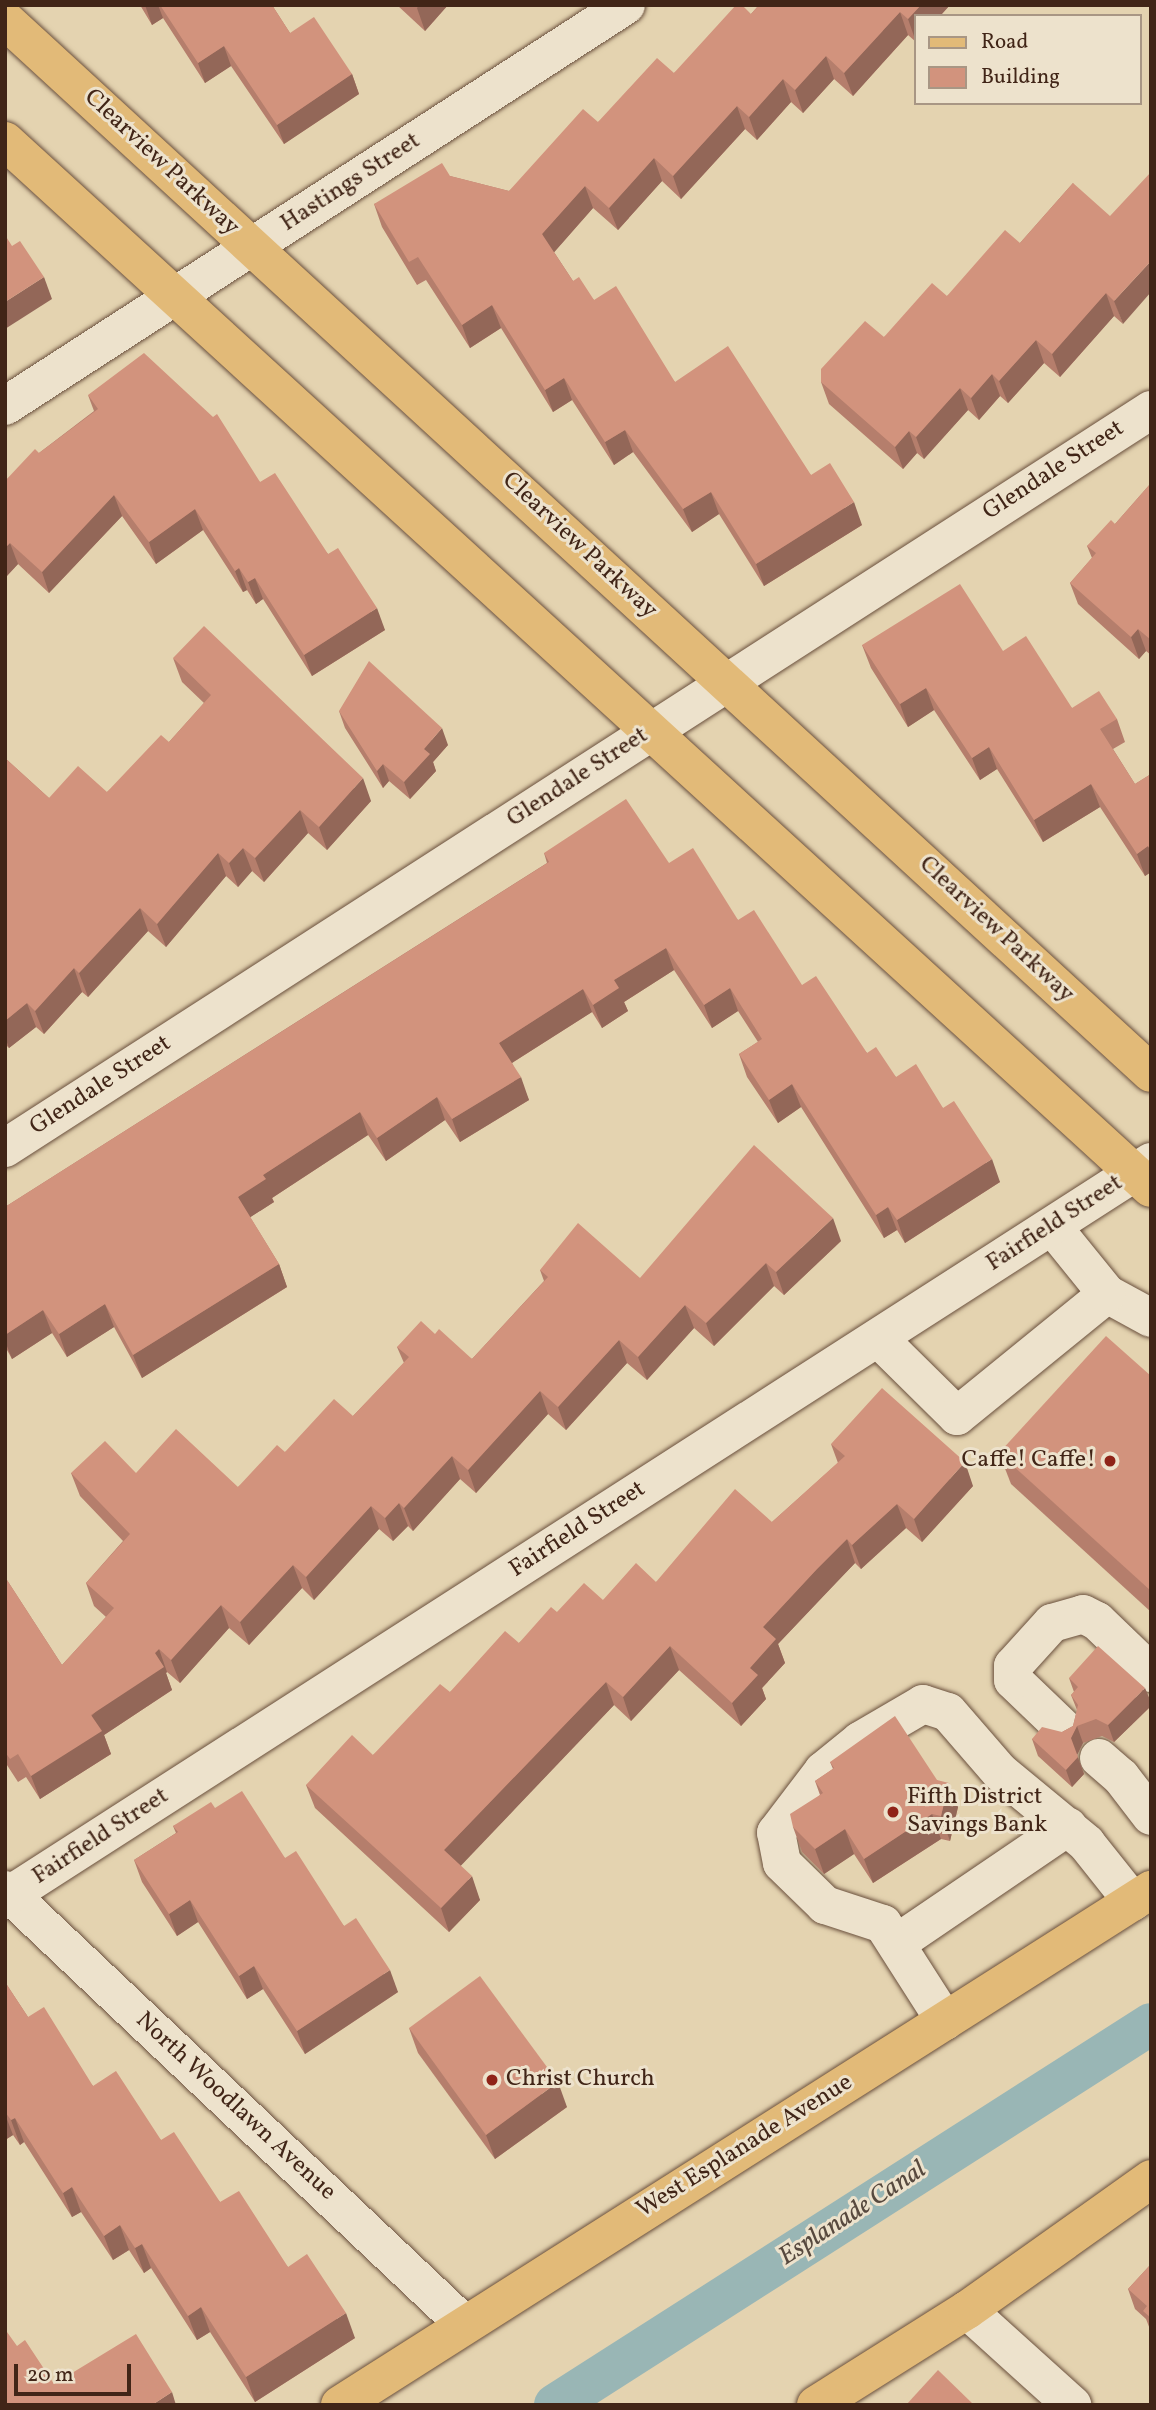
<!DOCTYPE html>
<style>
body{margin:0}
#map{position:relative;width:1156px;height:2410px;overflow:hidden;background:#e4d3b0;font-family:Vollkorn,serif}
div>[style]{position:absolute}
.canal>*{height:42px;margin:-21px;padding:0 21px;transform-origin:21px;border-radius:21px;background:#99b6b5}
.roads{filter:drop-shadow(0 0 2px #6a503d) drop-shadow(0 0 2px #6a503d)}
.minor>*{height:38px;margin:-19px;padding:0 19px;transform-origin:19px;border-radius:19px;background:#ede2cc}
.major>*{height:38px;margin:-19px;padding:0 19px;transform-origin:19px;border-radius:19px;background:#e2ba78}
.wall>*{inset:0;background:#b57e6c}
.shaded-wall>*{inset:0;background:#936758}
.building>*{inset:0;background:#d2937d}
.dots>*{width:19px;height:19px;translate:-50% -50%;box-sizing:border-box;border:4px solid #ede2cc;border-radius:50%}
span{translate:-50% -50%;white-space:nowrap;text-align:center;line-height:1.15;-webkit-text-stroke:6px #ede2cc;paint-order:stroke}
.street-label{font-size:24px;color:#412517}
.poi-label{font-size:24px;color:#412517}
.right{translate:-100% -50%;text-align:right}
.left{translate:0 -50%;text-align:left}
.water-label{font-size:26px;color:#57493e;font-style:italic}
.frame{position:absolute;inset:0;border:7px solid #412517;pointer-events:none}
.legend{position:absolute;left:914px;top:14px;width:228px;height:91px;box-sizing:border-box;background:#ede2cc;border:2px solid #a89684;margin:0;padding:9px 12px;list-style:none;font-size:21px;color:#412517}
.legend li{display:flex;align-items:center;gap:14px;height:35px}
.legend b{width:35px;border:2px solid #a89684}
.scale{position:absolute;left:14px;top:2364px;width:117px;height:32px;box-sizing:border-box;border:4px solid #412517;border-top:0;padding-left:9px;font-size:21px;line-height:24px;white-space:nowrap;color:#412517;-webkit-text-stroke:5px #ede2cc;paint-order:stroke}
</style>
<div id="map">
<div class="canal">
<div style="left:555px;top:2405px;width:707px;rotate:-32.59deg"></div>
</div>
<div class="roads">
<div class="minor">
<div style="left:5px;top:406px;width:739px;rotate:-32.85deg"></div>
<div style="left:5px;top:1148px;width:1363px;rotate:-32.78deg"></div>
<div style="left:1107px;top:1294px;width:50px;rotate:28.6deg"></div>
<div style="left:878px;top:1338px;width:111px;rotate:44.6deg"></div>
<div style="left:957px;top:1416px;width:193px;rotate:-39.1deg"></div>
<div style="left:1107px;top:1294px;width:87px;rotate:-129deg"></div>
<div style="left:1063px;top:1728px;width:69px;rotate:-136.2deg"></div>
<div style="left:1013px;top:1680px;width:14px;rotate:-90deg"></div>
<div style="left:1013px;top:1666px;width:58px;rotate:-47.8deg"></div>
<div style="left:1052px;top:1623px;width:32px;rotate:-16deg"></div>
<div style="left:1083px;top:1614px;width:16px;rotate:27deg"></div>
<div style="left:1097px;top:1621px;width:75px;rotate:43.9deg"></div>
<div style="left:1099px;top:1758px;width:29px;rotate:41deg"></div>
<div style="left:1121px;top:1777px;width:49px;rotate:52.4deg"></div>
<div style="left:5px;top:1890px;width:632px;rotate:43.4deg"></div>
<div style="left:5px;top:1898px;width:1362px;rotate:-32.71deg"></div>
<div style="left:897px;top:1943px;width:207px;rotate:-34.2deg"></div>
<div style="left:945px;top:2021px;width:115px;rotate:-122.6deg"></div>
<div style="left:883px;top:1924px;width:61px;rotate:-161.9deg"></div>
<div style="left:825px;top:1905px;width:60px;rotate:-135.7deg"></div>
<div style="left:782px;top:1863px;width:31px;rotate:-101deg"></div>
<div style="left:776px;top:1833px;width:78px;rotate:-52.8deg"></div>
<div style="left:823px;top:1771px;width:48px;rotate:-39deg"></div>
<div style="left:860px;top:1741px;width:73px;rotate:-30.4deg"></div>
<div style="left:923px;top:1704px;width:26px;rotate:18deg"></div>
<div style="left:948px;top:1712px;width:79px;rotate:49.1deg"></div>
<div style="left:1000px;top:1772px;width:112px;rotate:39.5deg"></div>
<div style="left:1086px;top:1843px;width:75px;rotate:51.5deg"></div>
<div style="left:967px;top:2310px;width:142px;rotate:42.1deg"></div>
</div>
<div class="major">
<div style="left:5px;top:20px;width:1556px;rotate:42.58deg"></div>
<div style="left:5px;top:141px;width:1552px;rotate:42.42deg"></div>
<div style="left:340px;top:2405px;width:961px;rotate:-32.42deg"></div>
<div style="left:816px;top:2405px;width:178px;rotate:-32.2deg"></div>
<div style="left:967px;top:2310px;width:226px;rotate:-35.4deg"></div>
</div>
</div>
<div class="wall">
<div style="clip-path:polygon(140px 5px,272px 5px,290px 33px,352px 74px,359px 94px,284px 144px,231px 66px,205px 83px,163px 18px,152px 25px)"></div>
<div style="clip-path:polygon(397px 5px,448px 5px,425px 31px)"></div>
<div style="clip-path:polygon(759px 5px,950px 5px,940px 16px,916px 16px,916px 42px,908px 35px,853px 96px,834px 79px,803px 113px,791px 102px,757px 140px,745px 129px,681px 199px,662px 181px,618px 230px,593px 208px,554px 252px,573px 281px,594px 300px,675px 382px,811px 475px,862px 525px,764px 586px,719px 514px,692px 532px,633px 452px,614px 465px,572px 400px,553px 412px,501px 328px,470px 348px,426px 280px,417px 285px,382px 227px,374px 204px,450px 176px,509px 191px,598px 122px,674px 73px,751px 14px)"></div>
<div style="clip-path:polygon(1073px 183px,1123px 324px,1114px 316px,1060px 377px,1044px 363px,1008px 403px,1000px 396px,979px 420px,968px 410px,924px 459px,917px 453px,903px 469px,829px 404px,821px 382px,884px 337px,947px 296px,1020px 243px)"></div>
<div style="clip-path:polygon(88px 395px,260px 482px,328px 554px,385px 630px,312px 676px,263px 599px,256px 604px,247px 590px,243px 592px,203px 530px,156px 564px,122px 516px,49px 593px,18px 564px,5px 578px,5px 481px,39px 453px,94px 411px)"></div>
<div style="clip-path:polygon(1151px 483px,1151px 655px,1146px 651px,1139px 659px,1078px 604px,1070px 583px,1092px 558px,1087px 546px,1115px 524px)"></div>
<div style="clip-path:polygon(862px 645px,1003px 651px,1072px 708px,1117px 719px,1125px 742px,1113px 749px,1135px 784px,1151px 774px,1151px 872px,1145px 876px,1100px 807px,1043px 842px,997px 769px,980px 780px,934px 710px,908px 727px,871px 668px)"></div>
<div style="clip-path:polygon(173px 658px,371px 801px,327px 850px,308px 833px,264px 882px,252px 871px,238px 887px,226px 876px,166px 947px,148px 931px,88px 997px,82px 992px,44px 1034px,36px 1027px,9px 1048px,5px 1044px,5px 758px,49px 798px,107px 792px,169px 742px,204px 703px,182px 682px)"></div>
<div style="clip-path:polygon(339px 711px,448px 745px,433px 762px,436px 771px,410px 799px,389px 781px,383px 788px,345px 728px)"></div>
<div style="clip-path:polygon(544px 853px,669px 863px,738px 920px,867px 1053px,896px 1077px,943px 1108px,1000px 1182px,905px 1243px,897px 1230px,884px 1238px,801px 1107px,778px 1123px,747px 1077px,739px 1054px,758px 1042px,738px 1011px,712px 1028px,674px 970px,624px 1002px,628px 1011px,602px 1028px,592px 1012px,512px 1063px,529px 1100px,460px 1142px,445px 1120px,386px 1161px,368px 1135px,272px 1198px,274px 1202px,250px 1217px,279px 1264px,287px 1287px,142px 1378px,114px 1327px,67px 1357px,52px 1333px,12px 1359px,7px 1350px,5px 1351px,5px 1207px,547px 863px)"></div>
<div style="clip-path:polygon(841px 1241px,784px 1295px,774px 1286px,714px 1346px,694px 1328px,647px 1380px,627px 1363px,566px 1430px,548px 1414px,476px 1493px,460px 1479px,413px 1531px,408px 1526px,393px 1541px,379px 1529px,314px 1600px,302px 1588px,249px 1645px,229px 1628px,180px 1683px,167px 1672px,166px 1673px,172px 1690px,104px 1735px,111px 1754px,40px 1799px,26px 1777px,18px 1782px,5px 1762px,5px 1577px,62px 1665px,106px 1617px,94px 1606px,86px 1583px,123px 1541px,80px 1496px,71px 1473px,136px 1473px,238px 1487px,285px 1452px,353px 1416px,404px 1363px,397px 1347px,435px 1334px,472px 1359px,544px 1281px,540px 1270px,640px 1278px)"></div>
<div style="clip-path:polygon(1151px 1376px,1151px 1612px,1011px 1484px,999px 1453px)"></div>
<div style="clip-path:polygon(831px 1444px,973px 1486px,922px 1542px,906px 1528px,861px 1569px,855px 1563px,826px 1593px,778px 1644px,785px 1663px,762px 1688px,766px 1699px,741px 1726px,679px 1670px,631px 1721px,614px 1705px,460px 1866px,480px 1900px,449px 1932px,315px 1808px,306px 1785px,373px 1755px,450px 1692px,519px 1643px,557px 1612px,603px 1600px,656px 1582px,772px 1522px,838px 1463px)"></div>
<div style="clip-path:polygon(1069px 1678px,1151px 1702px,1151px 1706px,1114px 1742px,1102px 1736px,1083px 1743px,1077px 1755px,1084px 1774px,1072px 1787px,1038px 1756px,1032px 1739px,1062px 1732px,1073px 1726px,1077px 1710px,1071px 1695px,1074px 1692px)"></div>
<div style="clip-path:polygon(830px 1762px,937px 1780px,958px 1807px,950px 1841px,941px 1839px,873px 1883px,854px 1854px,824px 1874px,802px 1852px,793px 1827px,820px 1795px,815px 1781px,833px 1769px)"></div>
<div style="clip-path:polygon(215px 1808px,285px 1858px,344px 1926px,398px 1992px,305px 2054px,263px 1989px,247px 1999px,198px 1922px,177px 1936px,142px 1882px,134px 1860px,176px 1833px,173px 1826px)"></div>
<div style="clip-path:polygon(5px 1982px,28px 2017px,93px 2086px,161px 2140px,220px 2202px,288px 2267px,355px 2338px,255px 2402px,210px 2332px,197px 2340px,151px 2268px,144px 2273px,129px 2250px,113px 2260px,81px 2212px,72px 2217px,24px 2142px,20px 2145px,13px 2135px,5px 2140px)"></div>
<div style="clip-path:polygon(409px 2028px,567px 2107px,495px 2159px,418px 2053px)"></div>
<div style="clip-path:polygon(1151px 2264px,1151px 2332px,1146px 2319px,1135px 2309px,1128px 2289px)"></div>
</div>
<div class="shaded-wall">
<div style="clip-path:polygon(145px 5px,158px 5px,163px 18px,152px 25px)"></div>
<div style="clip-path:polygon(419px 5px,448px 5px,425px 31px,417px 8px)"></div>
<div style="clip-path:polygon(921px 5px,950px 5px,940px 16px,916px 16px,916px 42px,908px 19px)"></div>
<div style="clip-path:polygon(900px 12px,908px 35px,853px 96px,844px 73px)"></div>
<div style="clip-path:polygon(224px 46px,231px 66px,205px 83px,198px 63px)"></div>
<div style="clip-path:polygon(826px 56px,834px 79px,803px 113px,795px 90px)"></div>
<div style="clip-path:polygon(352px 74px,359px 94px,284px 144px,277px 125px)"></div>
<div style="clip-path:polygon(783px 79px,791px 102px,757px 140px,749px 117px)"></div>
<div style="clip-path:polygon(737px 106px,745px 129px,681px 199px,673px 176px)"></div>
<div style="clip-path:polygon(654px 158px,662px 181px,618px 230px,609px 208px)"></div>
<div style="clip-path:polygon(585px 186px,593px 208px,550px 257px,542px 234px)"></div>
<div style="clip-path:polygon(1151px 261px,1151px 292px,1123px 324px,1114px 301px)"></div>
<div style="clip-path:polygon(44px 277px,52px 299px,5px 329px,5px 302px)"></div>
<div style="clip-path:polygon(1106px 293px,1114px 316px,1060px 377px,1052px 354px)"></div>
<div style="clip-path:polygon(492px 305px,501px 328px,470px 348px,462px 325px)"></div>
<div style="clip-path:polygon(1036px 340px,1044px 363px,1008px 403px,999px 381px)"></div>
<div style="clip-path:polygon(992px 374px,1000px 396px,979px 420px,971px 398px)"></div>
<div style="clip-path:polygon(564px 378px,572px 400px,553px 412px,545px 390px)"></div>
<div style="clip-path:polygon(960px 388px,968px 410px,924px 459px,916px 437px)"></div>
<div style="clip-path:polygon(625px 430px,633px 452px,614px 465px,605px 442px)"></div>
<div style="clip-path:polygon(909px 431px,917px 453px,903px 469px,895px 447px)"></div>
<div style="clip-path:polygon(711px 492px,719px 514px,692px 532px,683px 509px)"></div>
<div style="clip-path:polygon(114px 495px,122px 516px,49px 593px,42px 572px)"></div>
<div style="clip-path:polygon(854px 502px,862px 525px,764px 586px,756px 564px)"></div>
<div style="clip-path:polygon(195px 509px,203px 530px,156px 564px,149px 542px)"></div>
<div style="clip-path:polygon(10px 543px,18px 564px,5px 578px,5px 548px)"></div>
<div style="clip-path:polygon(239px 568px,247px 590px,243px 592px,235px 571px)"></div>
<div style="clip-path:polygon(255px 578px,263px 599px,256px 604px,248px 582px)"></div>
<div style="clip-path:polygon(377px 608px,385px 630px,312px 676px,304px 655px)"></div>
<div style="clip-path:polygon(1138px 629px,1146px 651px,1139px 659px,1131px 637px)"></div>
<div style="clip-path:polygon(926px 688px,934px 710px,908px 727px,900px 704px)"></div>
<div style="clip-path:polygon(442px 728px,448px 745px,433px 762px,436px 771px,410px 799px,404px 782px,424px 749px)"></div>
<div style="clip-path:polygon(989px 747px,997px 769px,980px 780px,972px 758px)"></div>
<div style="clip-path:polygon(383px 764px,389px 781px,383px 788px,377px 771px)"></div>
<div style="clip-path:polygon(363px 778px,371px 801px,327px 850px,319px 827px)"></div>
<div style="clip-path:polygon(1091px 784px,1100px 807px,1043px 842px,1034px 820px)"></div>
<div style="clip-path:polygon(300px 810px,308px 833px,264px 882px,255px 858px)"></div>
<div style="clip-path:polygon(1148px 846px,1151px 853px,1151px 872px,1145px 876px,1137px 854px)"></div>
<div style="clip-path:polygon(243px 848px,252px 871px,238px 887px,229px 863px)"></div>
<div style="clip-path:polygon(218px 853px,226px 876px,166px 947px,157px 924px)"></div>
<div style="clip-path:polygon(140px 908px,148px 931px,88px 997px,79px 973px)"></div>
<div style="clip-path:polygon(666px 948px,674px 970px,624px 1002px,628px 1011px,602px 1028px,593px 1005px,614px 980px)"></div>
<div style="clip-path:polygon(74px 968px,82px 992px,44px 1034px,35px 1011px)"></div>
<div style="clip-path:polygon(730px 988px,738px 1011px,712px 1028px,704px 1005px)"></div>
<div style="clip-path:polygon(583px 989px,592px 1012px,507px 1066px,499px 1043px)"></div>
<div style="clip-path:polygon(27px 1003px,36px 1027px,9px 1048px,5px 1037px,5px 1021px)"></div>
<div style="clip-path:polygon(521px 1077px,529px 1100px,460px 1142px,452px 1119px)"></div>
<div style="clip-path:polygon(792px 1084px,801px 1107px,778px 1123px,769px 1100px)"></div>
<div style="clip-path:polygon(437px 1097px,445px 1120px,386px 1161px,377px 1138px)"></div>
<div style="clip-path:polygon(360px 1112px,368px 1135px,272px 1198px,274px 1202px,246px 1220px,238px 1197px,263px 1175px)"></div>
<div style="clip-path:polygon(992px 1159px,1000px 1182px,905px 1243px,897px 1220px)"></div>
<div style="clip-path:polygon(888px 1207px,897px 1230px,884px 1238px,876px 1215px)"></div>
<div style="clip-path:polygon(833px 1218px,841px 1241px,784px 1295px,776px 1272px)"></div>
<div style="clip-path:polygon(766px 1263px,774px 1286px,714px 1346px,706px 1323px)"></div>
<div style="clip-path:polygon(279px 1264px,287px 1287px,142px 1378px,133px 1355px)"></div>
<div style="clip-path:polygon(105px 1304px,114px 1327px,67px 1357px,59px 1334px)"></div>
<div style="clip-path:polygon(685px 1305px,694px 1328px,647px 1380px,638px 1357px)"></div>
<div style="clip-path:polygon(43px 1310px,52px 1333px,12px 1359px,5px 1341px,5px 1335px)"></div>
<div style="clip-path:polygon(619px 1340px,627px 1363px,566px 1430px,558px 1407px)"></div>
<div style="clip-path:polygon(540px 1391px,548px 1414px,476px 1493px,468px 1470px)"></div>
<div style="clip-path:polygon(452px 1456px,460px 1479px,413px 1531px,404px 1508px)"></div>
<div style="clip-path:polygon(965px 1462px,973px 1486px,922px 1542px,914px 1519px)"></div>
<div style="clip-path:polygon(399px 1503px,408px 1526px,393px 1541px,385px 1518px)"></div>
<div style="clip-path:polygon(897px 1504px,906px 1528px,861px 1569px,852px 1545px)"></div>
<div style="clip-path:polygon(371px 1506px,379px 1529px,314px 1600px,306px 1577px)"></div>
<div style="clip-path:polygon(847px 1539px,855px 1563px,778px 1644px,785px 1663px,762px 1688px,766px 1699px,741px 1726px,732px 1703px,750px 1668px,763px 1627px,817px 1569px)"></div>
<div style="clip-path:polygon(293px 1565px,302px 1588px,249px 1645px,240px 1622px)"></div>
<div style="clip-path:polygon(221px 1605px,229px 1628px,180px 1683px,171px 1660px)"></div>
<div style="clip-path:polygon(670px 1646px,679px 1670px,631px 1721px,623px 1697px)"></div>
<div style="clip-path:polygon(159px 1649px,167px 1672px,166px 1673px,172px 1690px,104px 1735px,111px 1754px,40px 1799px,31px 1776px)"></div>
<div style="clip-path:polygon(606px 1682px,614px 1705px,453px 1874px,444px 1850px)"></div>
<div style="clip-path:polygon(1145px 1688px,1151px 1702px,1151px 1706px,1114px 1742px,1108px 1725px)"></div>
<div style="clip-path:polygon(1077px 1726px,1083px 1743px,1077px 1755px,1084px 1774px,1072px 1787px,1066px 1770px,1071px 1738px)"></div>
<div style="clip-path:polygon(949px 1783px,958px 1807px,950px 1841px,941px 1816px)"></div>
<div style="clip-path:polygon(932px 1814px,941px 1839px,873px 1883px,864px 1859px)"></div>
<div style="clip-path:polygon(845px 1829px,854px 1854px,824px 1874px,815px 1849px)"></div>
<div style="clip-path:polygon(472px 1876px,480px 1900px,449px 1932px,441px 1908px)"></div>
<div style="clip-path:polygon(190px 1900px,198px 1922px,177px 1936px,169px 1914px)"></div>
<div style="clip-path:polygon(254px 1966px,263px 1989px,247px 1999px,239px 1976px)"></div>
<div style="clip-path:polygon(390px 1970px,398px 1992px,305px 2054px,297px 2031px)"></div>
<div style="clip-path:polygon(558px 2082px,567px 2107px,495px 2159px,486px 2135px)"></div>
<div style="clip-path:polygon(5px 2114px,13px 2135px,5px 2140px)"></div>
<div style="clip-path:polygon(15px 2118px,24px 2142px,20px 2145px,11px 2120px)"></div>
<div style="clip-path:polygon(72px 2187px,81px 2212px,72px 2217px,63px 2193px)"></div>
<div style="clip-path:polygon(120px 2225px,129px 2250px,113px 2260px,104px 2236px)"></div>
<div style="clip-path:polygon(142px 2244px,151px 2268px,144px 2273px,135px 2248px)"></div>
<div style="clip-path:polygon(201px 2307px,210px 2332px,197px 2340px,188px 2316px)"></div>
<div style="clip-path:polygon(346px 2313px,355px 2338px,255px 2402px,246px 2377px)"></div>
<div style="clip-path:polygon(172px 2392px,176px 2405px,152px 2405px)"></div>
</div>
<div class="building">
<div style="clip-path:polygon(160px 5px,272px 5px,290px 33px,314px 17px,352px 74px,277px 125px,224px 46px,198px 63px)"></div>
<div style="clip-path:polygon(736px 5px,742px 5px,751px 14px,759px 5px,921px 5px,908px 19px,900px 12px,844px 73px,826px 56px,795px 90px,783px 79px,749px 117px,737px 106px,673px 176px,654px 158px,609px 208px,585px 186px,542px 234px,573px 281px,579px 277px,594px 300px,616px 286px,675px 382px,728px 346px,811px 475px,830px 463px,854px 502px,756px 564px,711px 492px,683px 509px,625px 430px,605px 442px,564px 378px,545px 390px,492px 305px,462px 325px,418px 257px,409px 262px,374px 204px,442px 163px,450px 176px,509px 191px,583px 109px,598px 122px,657px 58px,674px 73px)"></div>
<div style="clip-path:polygon(1151px 172px,1151px 261px,1114px 301px,1106px 293px,1052px 354px,1036px 340px,999px 381px,992px 374px,971px 398px,960px 388px,916px 437px,909px 431px,895px 447px,821px 382px,821px 369px,865px 321px,884px 337px,932px 283px,947px 296px,1005px 230px,1020px 243px,1073px 183px,1110px 216px)"></div>
<div style="clip-path:polygon(5px 235px,12px 246px,20px 241px,44px 277px,5px 302px)"></div>
<div style="clip-path:polygon(144px 353px,213px 417px,217px 414px,260px 482px,275px 473px,328px 554px,338px 548px,377px 608px,304px 655px,255px 578px,248px 582px,239px 568px,235px 571px,195px 509px,149px 542px,114px 495px,42px 572px,10px 543px,5px 548px,5px 481px,35px 449px,39px 453px,98px 409px,88px 395px)"></div>
<div style="clip-path:polygon(1151px 483px,1151px 640px,1138px 629px,1131px 637px,1070px 583px,1096px 553px,1087px 546px,1111px 520px,1115px 524px)"></div>
<div style="clip-path:polygon(960px 584px,1003px 651px,1026px 636px,1072px 708px,1099px 691px,1117px 719px,1100px 729px,1135px 784px,1151px 774px,1151px 850px,1148px 846px,1137px 854px,1091px 784px,1034px 820px,989px 747px,972px 758px,926px 688px,900px 704px,862px 645px)"></div>
<div style="clip-path:polygon(204px 626px,363px 778px,319px 827px,300px 810px,255px 858px,243px 848px,229px 863px,218px 853px,157px 924px,140px 908px,79px 973px,74px 968px,35px 1011px,27px 1003px,5px 1021px,5px 758px,49px 798px,78px 766px,107px 792px,161px 735px,169px 742px,211px 695px,173px 658px)"></div>
<div style="clip-path:polygon(369px 661px,442px 728px,424px 749px,430px 754px,404px 782px,383px 764px,377px 771px,339px 711px)"></div>
<div style="clip-path:polygon(626px 799px,669px 863px,693px 848px,738px 920px,754px 910px,802px 985px,816px 976px,867px 1053px,876px 1047px,896px 1077px,916px 1064px,943px 1108px,954px 1101px,992px 1159px,897px 1220px,888px 1207px,876px 1215px,792px 1084px,769px 1100px,739px 1054px,762px 1039px,730px 988px,704px 1005px,666px 948px,614px 980px,619px 988px,593px 1005px,583px 989px,499px 1043px,521px 1077px,452px 1119px,437px 1097px,377px 1138px,360px 1112px,263px 1175px,266px 1179px,238px 1197px,279px 1264px,133px 1355px,105px 1304px,59px 1334px,43px 1310px,5px 1335px,5px 1207px,549px 862px,544px 853px)"></div>
<div style="clip-path:polygon(754px 1145px,833px 1218px,776px 1272px,766px 1263px,706px 1323px,685px 1305px,638px 1357px,619px 1340px,558px 1407px,540px 1391px,468px 1470px,452px 1456px,404px 1508px,399px 1503px,385px 1518px,371px 1506px,306px 1577px,293px 1565px,240px 1622px,221px 1605px,171px 1660px,159px 1649px,155px 1653px,164px 1667px,91px 1715px,102px 1731px,31px 1776px,18px 1754px,10px 1759px,5px 1752px,5px 1577px,62px 1665px,114px 1608px,86px 1583px,130px 1534px,71px 1473px,105px 1441px,136px 1473px,176px 1429px,238px 1487px,277px 1445px,285px 1452px,334px 1399px,353px 1416px,409px 1357px,397px 1347px,421px 1321px,435px 1334px,439px 1329px,472px 1359px,548px 1277px,540px 1270px,578px 1223px,640px 1278px)"></div>
<div style="clip-path:polygon(1106px 1336px,1151px 1376px,1151px 1591px,999px 1453px)"></div>
<div style="clip-path:polygon(882px 1388px,965px 1462px,914px 1519px,897px 1504px,852px 1545px,847px 1539px,817px 1569px,763px 1627px,776px 1639px,750px 1668px,758px 1675px,732px 1703px,670px 1646px,623px 1697px,606px 1682px,444px 1850px,472px 1876px,441px 1908px,306px 1785px,352px 1735px,373px 1755px,440px 1684px,450px 1692px,505px 1631px,519px 1643px,551px 1607px,557px 1612px,584px 1583px,603px 1600px,636px 1563px,656px 1582px,735px 1489px,772px 1522px,845px 1456px,831px 1444px)"></div>
<div style="clip-path:polygon(1098px 1646px,1145px 1688px,1108px 1725px,1096px 1719px,1077px 1726px,1071px 1738px,1078px 1757px,1066px 1770px,1032px 1739px,1042px 1727px,1062px 1732px,1073px 1726px,1078px 1705px,1071px 1695px,1078px 1687px,1069px 1678px)"></div>
<div style="clip-path:polygon(895px 1716px,937px 1780px,949px 1783px,941px 1816px,932px 1814px,864px 1859px,845px 1829px,815px 1849px,793px 1827px,790px 1814px,823px 1793px,815px 1781px,834px 1768px,830px 1762px)"></div>
<div style="clip-path:polygon(242px 1791px,285px 1858px,296px 1851px,344px 1926px,356px 1918px,390px 1970px,297px 2031px,254px 1966px,239px 1976px,190px 1900px,169px 1914px,134px 1860px,178px 1832px,173px 1826px,211px 1802px,215px 1808px)"></div>
<div style="clip-path:polygon(480px 1976px,558px 2082px,486px 2135px,409px 2028px)"></div>
<div style="clip-path:polygon(5px 1982px,28px 2017px,44px 2007px,93px 2086px,116px 2071px,161px 2140px,174px 2132px,220px 2202px,239px 2191px,288px 2267px,307px 2254px,346px 2313px,246px 2377px,201px 2307px,188px 2316px,142px 2244px,135px 2248px,120px 2225px,104px 2236px,72px 2187px,63px 2193px,15px 2118px,11px 2120px,5px 2112px)"></div>
<div style="clip-path:polygon(1151px 2264px,1151px 2318px,1143px 2311px,1147px 2306px,1128px 2289px)"></div>
<div style="clip-path:polygon(7px 2332px,17px 2346px,25px 2340px,54px 2384px,136px 2334px,172px 2392px,152px 2405px,5px 2405px,5px 2334px)"></div>
<div style="clip-path:polygon(938px 2370px,974px 2405px,906px 2405px)"></div>
</div>
<div class="dots">
<div style="left:1110px;top:1461px;background:#8f2418"></div>
<div style="left:893px;top:1812px;background:#8f2418"></div>
<div style="left:492px;top:2080px;background:#8f2418"></div>
</div>
<div class="street-label">
<span style="left:161px;top:163px;rotate:43deg">Clearview Parkway</span>
<span style="left:351px;top:183px;rotate:-33deg">Hastings Street</span>
<span style="left:1054px;top:471px;rotate:-33deg">Glendale Street</span>
<span style="left:579px;top:546px;rotate:43deg">Clearview Parkway</span>
<span style="left:578px;top:778px;rotate:-33deg">Glendale Street</span>
<span style="left:996px;top:930px;rotate:43deg">Clearview Parkway</span>
<span style="left:101px;top:1086px;rotate:-33deg">Glendale Street</span>
<span style="left:1055px;top:1224px;rotate:-33deg">Fairfield Street</span>
<span style="left:578px;top:1530px;rotate:-33deg">Fairfield Street</span>
<span style="left:101px;top:1837px;rotate:-33deg">Fairfield Street</span>
<span style="left:235px;top:2107px;rotate:43deg">North Woodlawn Avenue</span>
<span style="left:745px;top:2147px;rotate:-32deg">West Esplanade Avenue</span>
</div>
<div class="poi-label">
<span class="right" style="left:1096px;top:1461px">Caffe! Caffe!</span>
<span class="left" style="left:907px;top:1812px">Fifth District<br>Savings Bank</span>
<span class="left" style="left:506px;top:2080px">Christ Church</span>
</div>
<div class="water-label">
<span style="left:853px;top:2214px;rotate:-33deg">Esplanade Canal</span>
</div>
<div class="frame"></div>
<ul class="legend">
<li><b style="height:9px;background:#e2ba78"></b>Road</li>
<li><b style="height:19px;background:#d2937d"></b>Building</li>
</ul>
<div class="scale">20 m</div>
</div>
